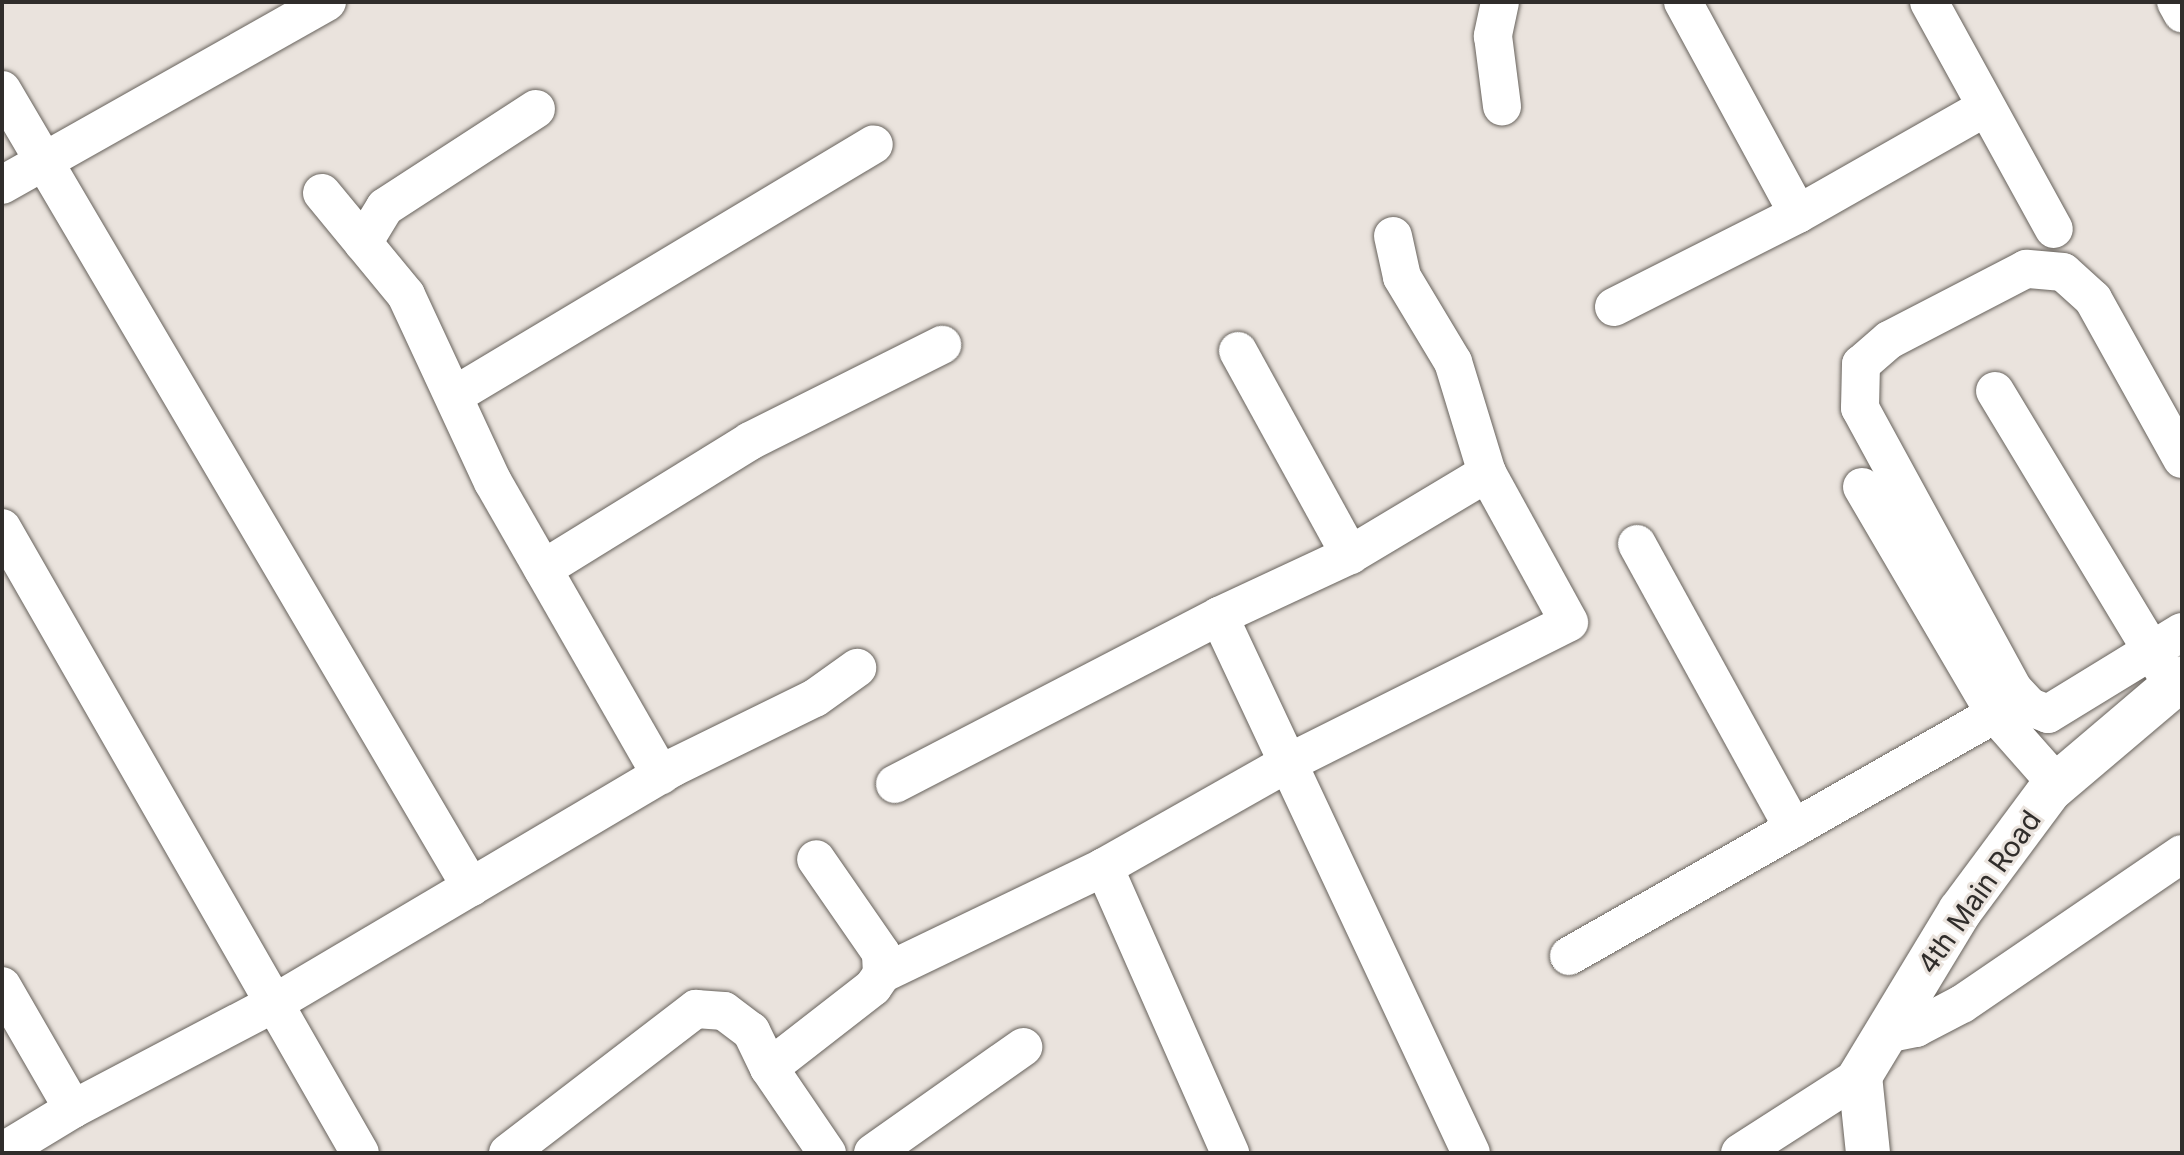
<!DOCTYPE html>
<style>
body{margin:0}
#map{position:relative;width:2184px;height:1155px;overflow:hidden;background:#eae3dd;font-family:Inter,sans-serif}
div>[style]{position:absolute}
.roads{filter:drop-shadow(0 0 2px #67625c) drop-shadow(0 0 2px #67625c)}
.minor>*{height:38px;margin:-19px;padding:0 19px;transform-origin:19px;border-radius:19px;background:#fff}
.secondary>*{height:44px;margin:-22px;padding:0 22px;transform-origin:22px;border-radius:22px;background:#fff}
span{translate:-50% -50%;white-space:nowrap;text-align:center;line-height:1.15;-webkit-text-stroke:6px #eae3dd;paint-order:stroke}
.street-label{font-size:28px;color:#302d2b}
.frame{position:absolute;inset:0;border:4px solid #302d2b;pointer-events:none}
</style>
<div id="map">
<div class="roads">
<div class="minor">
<div style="left:1500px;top:2px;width:35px;rotate:102deg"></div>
<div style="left:1493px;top:36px;width:71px;rotate:82.7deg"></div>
<div style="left:1683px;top:2px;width:241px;rotate:61.5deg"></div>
<div style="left:1929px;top:2px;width:259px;rotate:61.2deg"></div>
<div style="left:2176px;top:2px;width:13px;rotate:61deg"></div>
<div style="left:2px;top:90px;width:925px;rotate:59.53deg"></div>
<div style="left:2px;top:185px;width:373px;rotate:-29.4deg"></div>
<div style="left:322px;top:193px;width:132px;rotate:50.5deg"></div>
<div style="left:406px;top:295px;width:206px;rotate:65.1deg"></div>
<div style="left:493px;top:482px;width:338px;rotate:60.2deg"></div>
<div style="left:363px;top:243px;width:42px;rotate:-58.6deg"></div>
<div style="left:385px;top:207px;width:180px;rotate:-33deg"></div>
<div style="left:1614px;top:307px;width:206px;rotate:-26.8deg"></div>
<div style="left:1798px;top:214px;width:216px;rotate:-29.6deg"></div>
<div style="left:1238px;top:351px;width:233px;rotate:61.2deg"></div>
<div style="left:1995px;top:391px;width:332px;rotate:58.9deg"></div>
<div style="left:455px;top:395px;width:488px;rotate:-30.9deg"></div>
<div style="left:2182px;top:459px;width:183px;rotate:-119.1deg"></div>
<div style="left:2093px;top:299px;width:40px;rotate:-138deg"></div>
<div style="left:2063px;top:272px;width:37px;rotate:-175deg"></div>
<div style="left:2026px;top:269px;width:154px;rotate:152.6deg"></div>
<div style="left:1889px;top:340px;width:37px;rotate:139deg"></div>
<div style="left:1861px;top:364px;width:44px;rotate:91.3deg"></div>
<div style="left:1860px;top:408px;width:321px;rotate:61.4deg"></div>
<div style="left:2014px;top:690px;width:23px;rotate:47deg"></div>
<div style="left:2030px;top:707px;width:19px;rotate:21deg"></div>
<div style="left:2048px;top:714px;width:157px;rotate:-31.5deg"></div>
<div style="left:1862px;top:487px;width:263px;rotate:59.6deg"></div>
<div style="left:1995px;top:714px;width:94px;rotate:48.5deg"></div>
<div style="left:2px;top:528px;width:720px;rotate:60.2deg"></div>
<div style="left:1637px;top:544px;width:325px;rotate:61.2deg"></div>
<div style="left:543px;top:569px;width:243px;rotate:-31.7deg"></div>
<div style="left:750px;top:441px;width:215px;rotate:-26.6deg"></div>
<div style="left:1219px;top:616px;width:593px;rotate:64.86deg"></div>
<div style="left:895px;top:784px;width:365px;rotate:-27.4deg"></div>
<div style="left:1219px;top:616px;width:145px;rotate:-25deg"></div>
<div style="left:1350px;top:555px;width:160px;rotate:-30.9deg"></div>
<div style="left:1487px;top:473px;width:116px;rotate:-107deg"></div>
<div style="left:1453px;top:362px;width:99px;rotate:-121deg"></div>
<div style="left:1402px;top:277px;width:42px;rotate:-102.4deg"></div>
<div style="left:1104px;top:867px;width:313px;rotate:66.2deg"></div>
<div style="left:1569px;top:956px;width:490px;rotate:-29.6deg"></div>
<div style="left:882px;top:974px;width:246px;rotate:-25.7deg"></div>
<div style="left:1104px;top:867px;width:211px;rotate:-29.5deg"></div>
<div style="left:1288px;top:763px;width:314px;rotate:-26.6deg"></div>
<div style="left:1569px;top:622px;width:170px;rotate:-118.8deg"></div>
<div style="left:2px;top:986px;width:142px;rotate:60deg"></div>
<div style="left:73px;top:1109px;width:226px;rotate:-27.7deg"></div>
<div style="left:273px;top:1004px;width:464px;rotate:-30.6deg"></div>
<div style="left:672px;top:768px;width:159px;rotate:-26.1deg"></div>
<div style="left:815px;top:698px;width:52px;rotate:-35.5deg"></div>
<div style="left:1885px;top:1034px;width:32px;rotate:-11deg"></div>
<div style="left:1916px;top:1028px;width:52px;rotate:-27.6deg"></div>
<div style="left:1962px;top:1004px;width:266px;rotate:-34.3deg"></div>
<div style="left:769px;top:1068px;width:132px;rotate:-37.9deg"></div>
<div style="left:873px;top:987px;width:16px;rotate:-55deg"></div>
<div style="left:882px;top:974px;width:21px;rotate:-93deg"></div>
<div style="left:881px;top:953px;width:114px;rotate:-124.7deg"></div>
<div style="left:2px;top:1152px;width:83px;rotate:-31.2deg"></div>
<div style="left:508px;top:1153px;width:237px;rotate:-37.5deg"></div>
<div style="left:696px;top:1009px;width:28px;rotate:4deg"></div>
<div style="left:724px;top:1011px;width:34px;rotate:37deg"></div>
<div style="left:751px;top:1031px;width:41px;rotate:64.1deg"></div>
<div style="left:769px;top:1068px;width:103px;rotate:55.7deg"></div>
<div style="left:873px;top:1153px;width:184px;rotate:-35.2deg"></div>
<div style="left:1740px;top:1153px;width:143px;rotate:-32.7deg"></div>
</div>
<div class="secondary">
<div style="left:1868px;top:1153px;width:77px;rotate:-95.9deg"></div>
<div style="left:1860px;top:1076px;width:193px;rotate:-58.8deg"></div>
<div style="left:1960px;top:911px;width:151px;rotate:-53.4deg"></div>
<div style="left:2050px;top:790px;width:173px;rotate:-40.3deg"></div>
</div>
</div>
<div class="street-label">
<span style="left:1979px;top:892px;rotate:-55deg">4th Main Road</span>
</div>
<div class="frame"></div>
</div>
